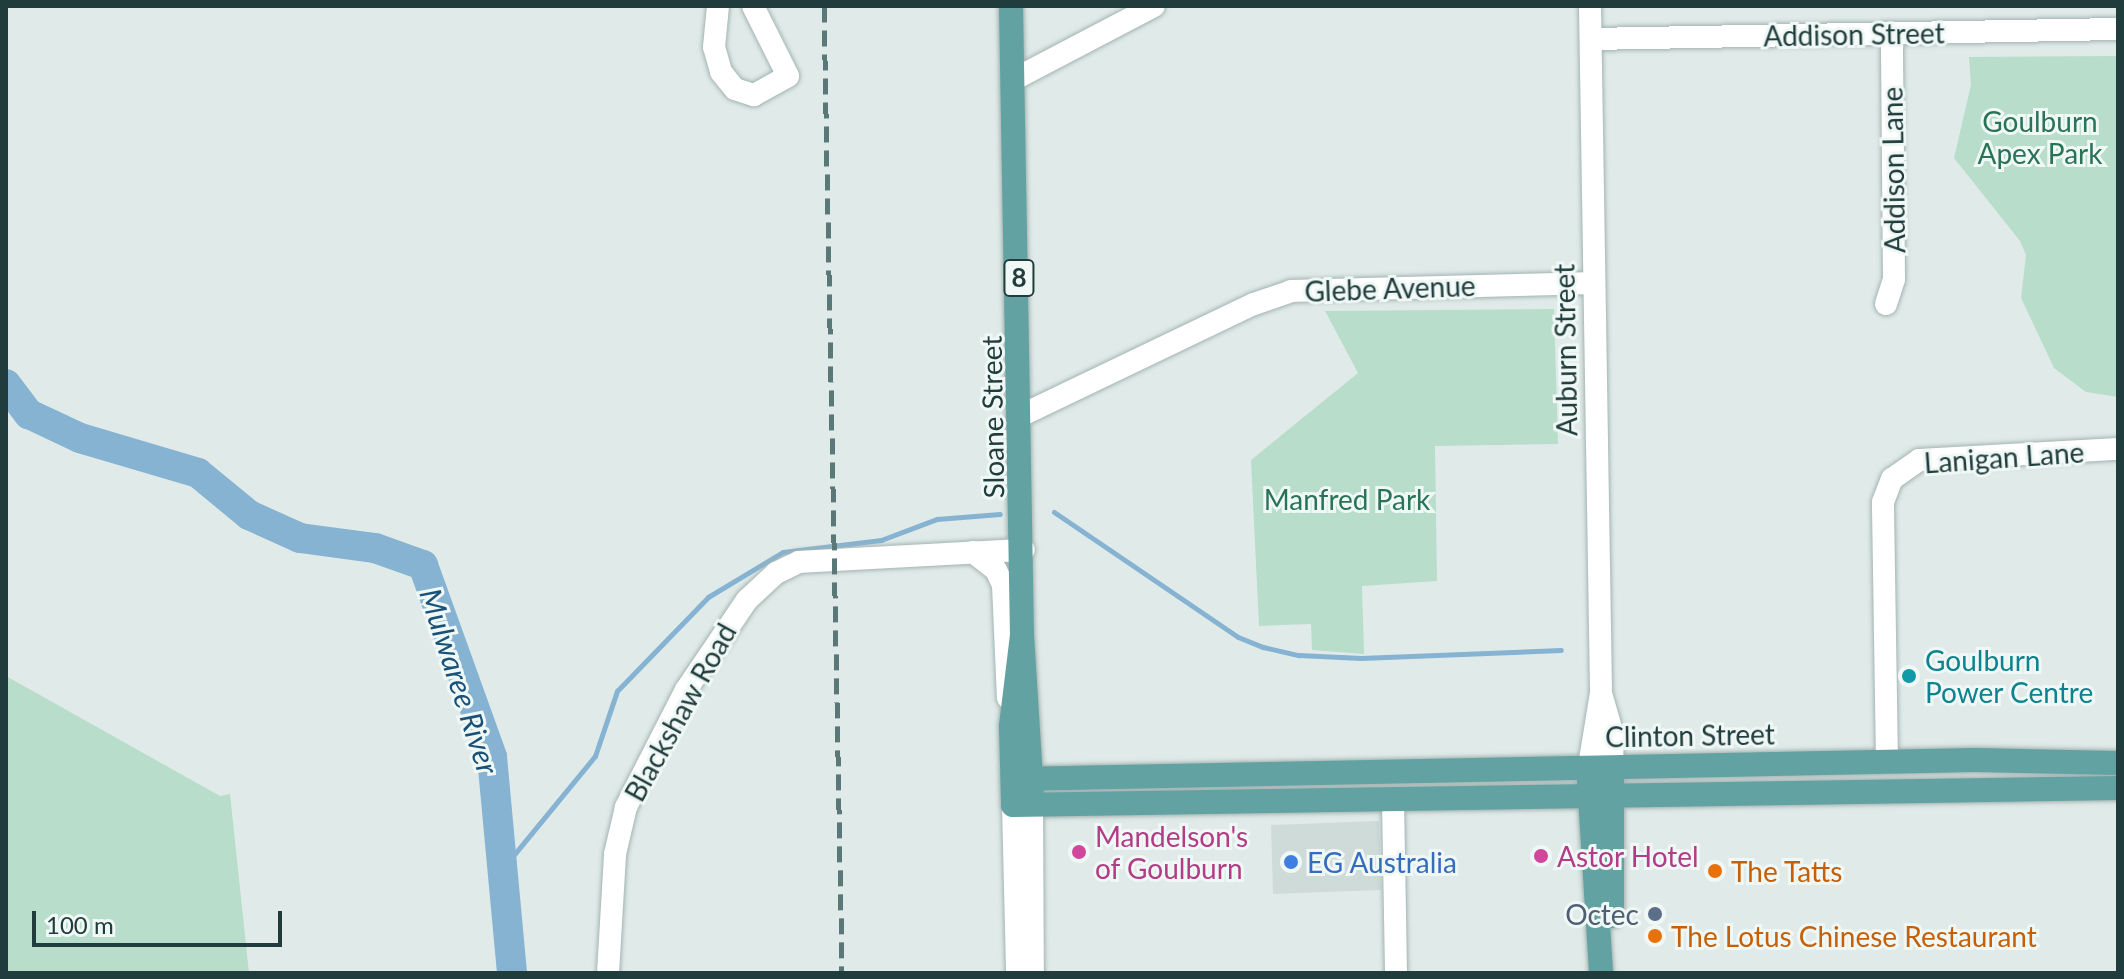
<!DOCTYPE html>
<style>
body{margin:0}
#map{position:relative;width:2124px;height:979px;overflow:hidden;background:#e0ebe9;font-family:Lato,sans-serif}
div>[style]{position:absolute}
.built>*{inset:0;background:#cedbd8}
.green>*{inset:0;background:#b8ddcb}
.stream>*{height:5px;margin:-2.5px;padding:0 2.5px;transform-origin:2.5px;border-radius:2.5px;background:#86b3d2}
.river>*{height:30px;margin:-15px;padding:0 15px;transform-origin:15px;border-radius:15px;background:#86b3d2}
.roads{filter:drop-shadow(0 0 2px #a3b3b2) drop-shadow(0 0 2px #a3b3b2)}
.minor>*{height:22px;margin:-11px;padding:0 11px;transform-origin:11px;border-radius:11px;background:#fff}
.major>*{height:24px;margin:-12px;padding:0 12px;transform-origin:12px;border-radius:12px;background:#63a2a2}
.rail>*{height:5px;margin-top:-2.5px;transform-origin:0;background:repeating-linear-gradient(90deg,#5a7877 0 16px,transparent 0 24px)}
.dots>*{width:22px;height:22px;translate:-50% -50%;box-sizing:border-box;border:4px solid #f0f8f6;border-radius:50%}
span{translate:-50% -50%;white-space:nowrap;text-align:center;line-height:1.15;-webkit-text-stroke:6px #f0f8f6;paint-order:stroke}
.shield-label span{padding:2px 6px;background:#f0f8f6;border:2px solid;border-radius:6px;-webkit-text-stroke-width:0}
.shield-label{font-size:26px;color:#203c3c;font-weight:700}
.street-label{font-size:28px;color:#203c3c}
.park-label{font-size:28px;color:#297459}
.culture-label{font-size:28px;color:#0d838f}
.left{translate:0 -50%;text-align:left}
.hotel-label{font-size:28px;color:#b23c85}
.shop-label{font-size:28px;color:#366cbe}
.food-label{font-size:28px;color:#c56008}
.service-label{font-size:28px;color:#4e5e75}
.right{translate:-100% -50%;text-align:right}
.water-label{font-size:30px;color:#195179;font-style:italic}
.frame{position:absolute;inset:0;border:8px solid #203c3c;pointer-events:none}
.scale{position:absolute;left:32px;top:911px;width:250px;height:36px;box-sizing:border-box;border:4px solid #203c3c;border-top:0;padding-left:10px;font-size:24px;line-height:28px;white-space:nowrap;color:#203c3c;-webkit-text-stroke:6px #f0f8f6;paint-order:stroke}
</style>
<div id="map">
<div class="built">
<div style="clip-path:polygon(1379px 821px,1381px 890px,1273px 894px,1271px 825px)"></div>
</div>
<div class="green">
<div style="clip-path:polygon(2118px 56px,2118px 397px,2086px 392px,2054px 368px,2021px 298px,2026px 255px,2020px 241px,1954px 158px,1971px 85px,1969px 57px)"></div>
<div style="clip-path:polygon(1554px 309px,1558px 444px,1435px 446px,1437px 581px,1362px 586px,1364px 654px,1312px 650px,1311px 624px,1259px 626px,1251px 460px,1358px 373px,1325px 311px)"></div>
<div style="clip-path:polygon(6px 676px,220px 796px,230px 794px,249px 973px,6px 973px)"></div>
</div>
<div class="stream">
<div style="left:1054px;top:512px;width:222px;rotate:34.2deg"></div>
<div style="left:1238px;top:637px;width:27px;rotate:22deg"></div>
<div style="left:1263px;top:647px;width:37px;rotate:13deg"></div>
<div style="left:1299px;top:655px;width:62px;rotate:2.8deg"></div>
<div style="left:1361px;top:658px;width:200px;rotate:-2.3deg"></div>
<div style="left:503px;top:868px;width:145px;rotate:-50.6deg"></div>
<div style="left:595px;top:756px;width:69px;rotate:-71.3deg"></div>
<div style="left:617px;top:691px;width:131px;rotate:-45.9deg"></div>
<div style="left:708px;top:597px;width:87px;rotate:-31deg"></div>
<div style="left:783px;top:552px;width:99px;rotate:-7deg"></div>
<div style="left:881px;top:540px;width:60px;rotate:-20.6deg"></div>
<div style="left:937px;top:519px;width:63px;rotate:-4.5deg"></div>
</div>
<div class="river">
<div style="left:6px;top:384px;width:38px;rotate:53deg"></div>
<div style="left:29px;top:414px;width:56px;rotate:25.2deg"></div>
<div style="left:80px;top:438px;width:123px;rotate:16.5deg"></div>
<div style="left:198px;top:473px;width:66px;rotate:39.5deg"></div>
<div style="left:249px;top:515px;width:56px;rotate:24.3deg"></div>
<div style="left:300px;top:538px;width:76px;rotate:7.6deg"></div>
<div style="left:375px;top:548px;width:51px;rotate:19.5deg"></div>
<div style="left:423px;top:565px;width:204px;rotate:70.2deg"></div>
<div style="left:492px;top:757px;width:217px;rotate:84.7deg"></div>
</div>
<div class="roads">
<div class="minor">
<div style="left:718px;top:6px;width:41px;rotate:95.6deg"></div>
<div style="left:714px;top:47px;width:26px;rotate:74deg"></div>
<div style="left:721px;top:72px;width:22px;rotate:51deg"></div>
<div style="left:735px;top:89px;width:20px;rotate:18deg"></div>
<div style="left:754px;top:95px;width:39px;rotate:-29deg"></div>
<div style="left:788px;top:76px;width:78px;rotate:-116.6deg"></div>
<div style="left:1590px;top:6px;width:687px;rotate:89.08deg"></div>
<div style="left:1601px;top:693px;width:44px;rotate:74.1deg"></div>
<div style="left:1613px;top:735px;width:31px;rotate:92deg"></div>
<div style="left:1591px;top:39px;width:527px;rotate:-1.09deg"></div>
<div style="left:1013px;top:80px;width:159px;rotate:-27.7deg"></div>
<div style="left:1886px;top:304px;width:26px;rotate:-72deg"></div>
<div style="left:1894px;top:279px;width:245px;rotate:-90.5deg"></div>
<div style="left:1022px;top:415px;width:257px;rotate:-25.6deg"></div>
<div style="left:1254px;top:304px;width:39px;rotate:-19deg"></div>
<div style="left:1291px;top:291px;width:302px;rotate:-1.5deg"></div>
<div style="left:973px;top:552px;width:29px;rotate:38deg"></div>
<div style="left:996px;top:570px;width:17px;rotate:65deg"></div>
<div style="left:1003px;top:585px;width:113px;rotate:87.5deg"></div>
<div style="left:1887px;top:762px;width:260px;rotate:-90.9deg"></div>
<div style="left:1883px;top:502px;width:25px;rotate:-69deg"></div>
<div style="left:1892px;top:479px;width:33px;rotate:-35deg"></div>
<div style="left:1919px;top:460px;width:199px;rotate:-3.2deg"></div>
<div style="left:1589px;top:766px;width:74px;rotate:-80.7deg"></div>
<div style="left:1393px;top:800px;width:173px;rotate:89deg"></div>
<div style="left:1013px;top:805px;width:168px;rotate:88.6deg"></div>
<div style="left:1032px;top:805px;width:168px;rotate:89.7deg"></div>
<div style="left:608px;top:973px;width:119px;rotate:-86.6deg"></div>
<div style="left:615px;top:854px;width:48px;rotate:-76.8deg"></div>
<div style="left:626px;top:807px;width:131px;rotate:-62.9deg"></div>
<div style="left:686px;top:690px;width:109px;rotate:-55.9deg"></div>
<div style="left:747px;top:600px;width:40px;rotate:-43deg"></div>
<div style="left:776px;top:573px;width:25px;rotate:-26deg"></div>
<div style="left:799px;top:562px;width:225px;rotate:-3.1deg"></div>
</div>
<div class="major">
<div style="left:1011px;top:6px;width:629px;rotate:89deg"></div>
<div style="left:1022px;top:635px;width:160px;rotate:86.4deg"></div>
<div style="left:1022px;top:635px;width:92px;rotate:96.9deg"></div>
<div style="left:1011px;top:726px;width:79px;rotate:88.5deg"></div>
<div style="left:1013px;top:805px;width:1105px;rotate:-0.88deg"></div>
<div style="left:1013px;top:779px;width:962px;rotate:-1.13deg"></div>
<div style="left:1975px;top:760px;width:143px;rotate:1.2deg"></div>
<div style="left:1589px;top:781px;width:192px;rotate:86.4deg"></div>
<div style="left:1612px;top:781px;width:135px;rotate:90deg"></div>
</div>
</div>
<div class="rail">
<div style="left:824px;top:6px;width:967px;rotate:88.93deg"></div>
</div>
<div class="dots">
<div style="left:1909px;top:676px;background:#0f9aa8"></div>
<div style="left:1079px;top:852px;background:#d1479c"></div>
<div style="left:1541px;top:856px;background:#d1479c"></div>
<div style="left:1291px;top:862px;background:#3f7fe0"></div>
<div style="left:1715px;top:871px;background:#e8710a"></div>
<div style="left:1655px;top:914px;background:#5c6f8a"></div>
<div style="left:1655px;top:936px;background:#e8710a"></div>
</div>
<div class="shield-label">
<span style="left:1019px;top:278px">8</span>
</div>
<div class="street-label">
<span style="left:1854px;top:34px;rotate:-1deg">Addison Street</span>
<span style="left:1893px;top:170px;rotate:-91deg">Addison Lane</span>
<span style="left:1390px;top:288px;rotate:-2deg">Glebe Avenue</span>
<span style="left:1565px;top:350px;rotate:-91deg">Auburn Street</span>
<span style="left:992px;top:417px;rotate:-91deg">Sloane Street</span>
<span style="left:2004px;top:457px;rotate:-4deg">Lanigan Lane</span>
<span style="left:680px;top:712px;rotate:-61deg">Blackshaw Road</span>
<span style="left:1690px;top:735px;rotate:-1deg">Clinton Street</span>
</div>
<div class="park-label">
<span style="left:2040px;top:137px">Goulburn<br>Apex Park</span>
<span style="left:1347px;top:499px">Manfred Park</span>
</div>
<div class="culture-label">
<span class="left" style="left:1925px;top:676px">Goulburn<br>Power Centre</span>
</div>
<div class="hotel-label">
<span class="left" style="left:1095px;top:852px">Mandelson's<br>of Goulburn</span>
<span class="left" style="left:1557px;top:856px">Astor Hotel</span>
</div>
<div class="shop-label">
<span class="left" style="left:1307px;top:862px">EG Australia</span>
</div>
<div class="food-label">
<span class="left" style="left:1731px;top:871px">The Tatts</span>
<span class="left" style="left:1671px;top:936px">The Lotus Chinese Restaurant</span>
</div>
<div class="service-label">
<span class="right" style="left:1639px;top:914px">Octec</span>
</div>
<div class="water-label">
<span style="left:460px;top:681px;rotate:72deg">Mulwaree River</span>
</div>
<div class="frame"></div>
<div class="scale">100 m</div>
</div>
